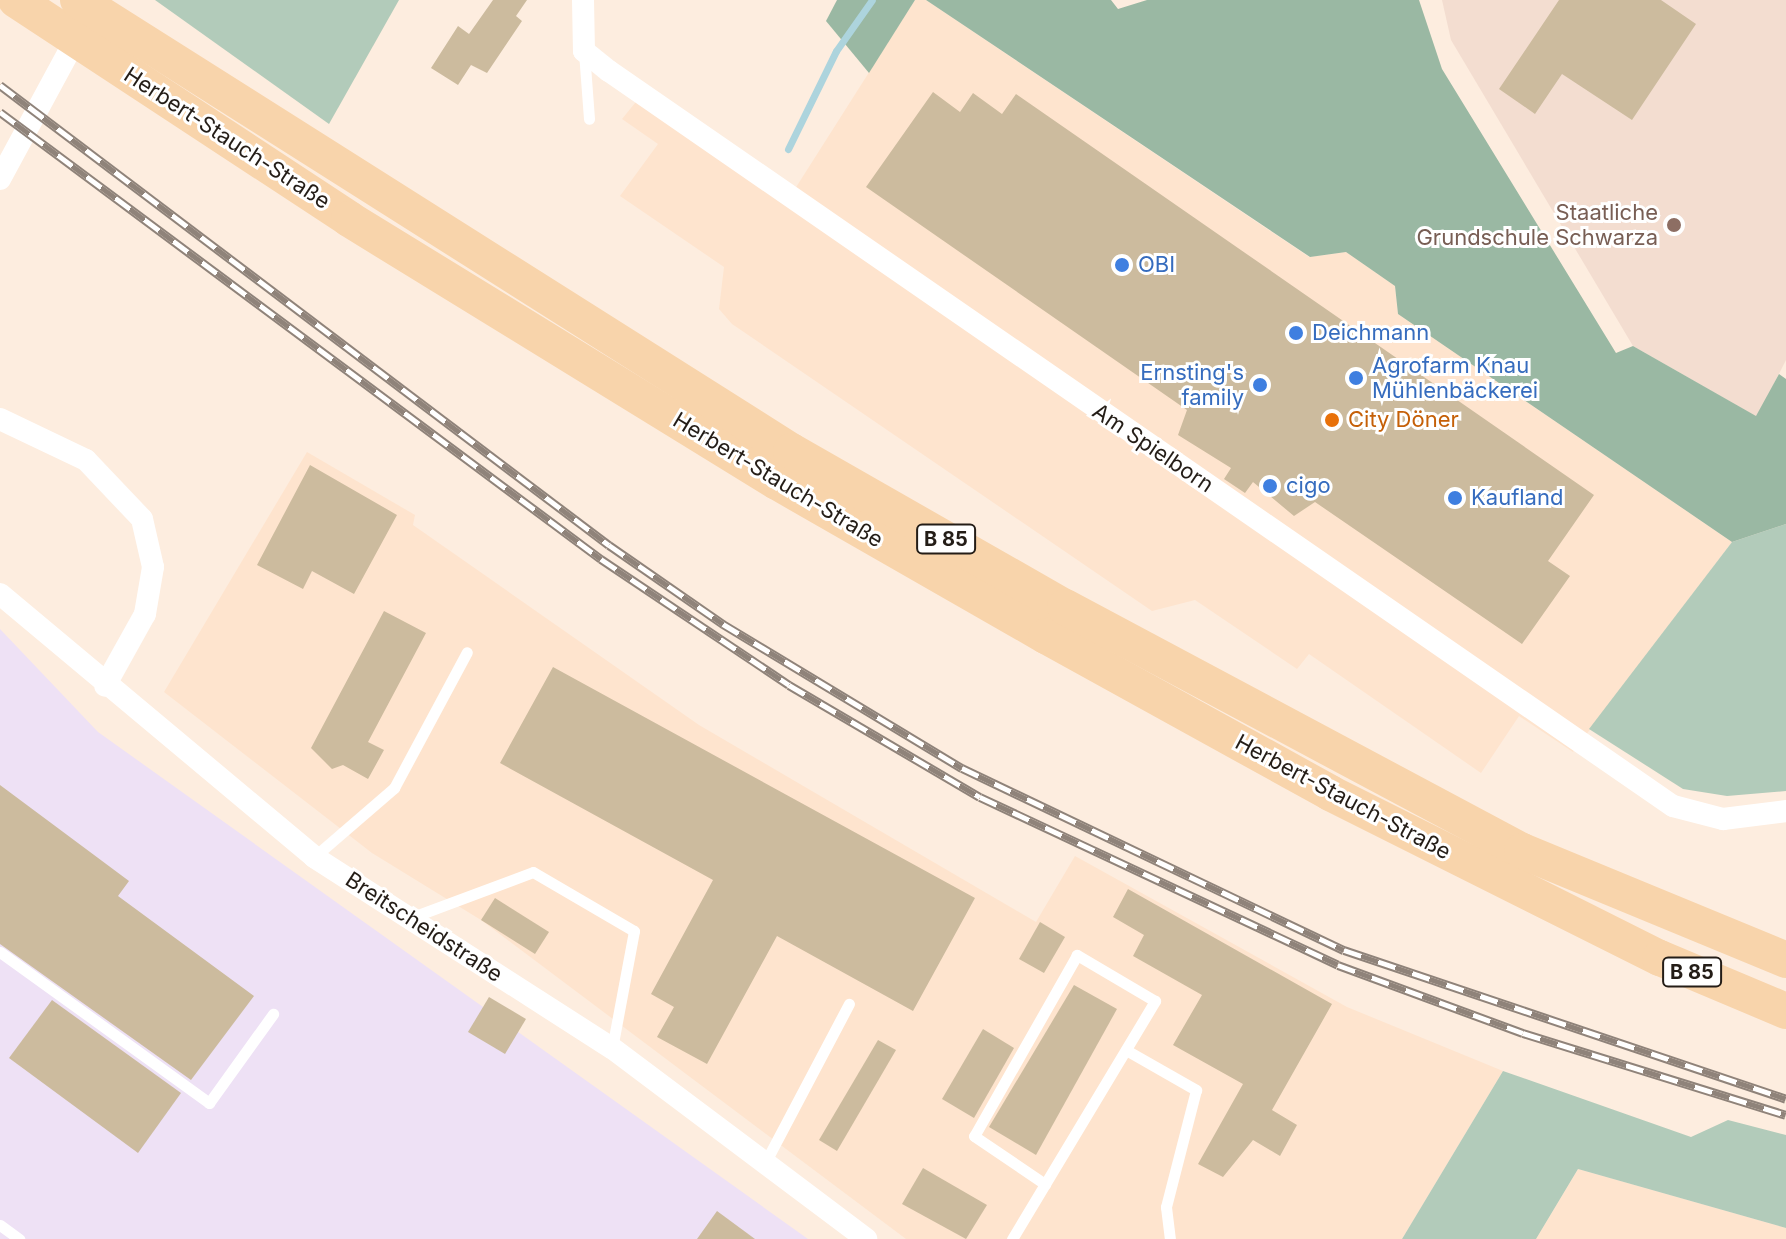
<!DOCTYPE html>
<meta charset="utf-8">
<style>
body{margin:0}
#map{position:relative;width:1786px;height:1239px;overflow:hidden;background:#fdeddf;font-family:Inter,sans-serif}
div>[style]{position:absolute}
.built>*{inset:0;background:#fee4ce}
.industrial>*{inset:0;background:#eee1f5}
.education>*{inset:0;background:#f3ddd0}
.green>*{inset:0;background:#b2cbba}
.forest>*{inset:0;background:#9ab8a3}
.stream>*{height:7px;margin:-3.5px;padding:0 3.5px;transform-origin:3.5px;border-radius:3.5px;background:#add4dd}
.building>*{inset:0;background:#ccbb9e}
.lane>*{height:11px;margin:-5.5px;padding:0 5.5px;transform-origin:5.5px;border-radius:5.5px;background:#fff}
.street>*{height:22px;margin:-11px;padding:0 11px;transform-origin:11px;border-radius:11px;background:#fff}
.primary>*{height:36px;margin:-18px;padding:0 18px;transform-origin:18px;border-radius:18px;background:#f8d4ab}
.rail>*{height:9px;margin-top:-4.5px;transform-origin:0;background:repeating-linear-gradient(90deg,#fff 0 18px,#8f837a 0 36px);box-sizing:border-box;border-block:2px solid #8f837a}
.dots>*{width:22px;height:22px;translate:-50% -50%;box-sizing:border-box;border:4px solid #fff;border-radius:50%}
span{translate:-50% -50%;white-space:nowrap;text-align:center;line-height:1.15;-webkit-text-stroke:6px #fff;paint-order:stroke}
.shield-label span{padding:2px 6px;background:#fff;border:2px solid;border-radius:6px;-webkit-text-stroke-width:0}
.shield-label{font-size:20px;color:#241d17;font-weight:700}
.street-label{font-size:22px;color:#241d17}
.education-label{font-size:22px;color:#785e54}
.right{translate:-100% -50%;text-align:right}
.shop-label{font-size:22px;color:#366cbe}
.left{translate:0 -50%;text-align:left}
.food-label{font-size:22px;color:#c56008}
</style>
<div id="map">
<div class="built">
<div style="clip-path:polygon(915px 0,926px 0,1309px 257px,1346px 252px,1395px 286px,1398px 314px,1732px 542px,1573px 752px,1519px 716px,1481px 773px,1309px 654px,1297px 669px,1195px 600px,1152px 611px,732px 324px,719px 309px,724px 267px,620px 196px,658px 144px,622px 119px,644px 92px,793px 192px)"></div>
<div style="clip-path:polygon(307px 452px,415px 515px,413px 525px,699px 725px,1036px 922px,1075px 856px,1347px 1007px,1503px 1071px,1402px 1239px,906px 1239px,481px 920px,372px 853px,164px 692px)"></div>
<div style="clip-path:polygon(1578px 1169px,1786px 1228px,1786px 1239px,1536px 1239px)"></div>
</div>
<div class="industrial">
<div style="clip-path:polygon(0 629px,98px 732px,808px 1239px,0 1239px)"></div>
</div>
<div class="education">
<div style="clip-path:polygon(1442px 0,1786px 0,1786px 360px,1757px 417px,1633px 346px,1451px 40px)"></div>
</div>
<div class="green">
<div style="clip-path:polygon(155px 0,399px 0,329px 124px)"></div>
<div style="clip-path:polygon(1786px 524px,1786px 791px,1727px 796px,1683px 789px,1589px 729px,1732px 542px)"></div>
<div style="clip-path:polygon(1503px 1071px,1691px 1137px,1728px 1120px,1786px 1135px,1786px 1228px,1578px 1169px,1536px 1239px,1402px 1239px)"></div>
</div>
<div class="forest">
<div style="clip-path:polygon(837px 0,915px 0,869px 73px,826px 21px)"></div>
<div style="clip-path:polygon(926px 0,1111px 0,1118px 9px,1147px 0,1419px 0,1442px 69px,1616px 353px,1633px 346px,1756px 416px,1779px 374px,1786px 379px,1786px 524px,1732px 542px,1398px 314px,1395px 286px,1346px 252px,1310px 257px)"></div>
</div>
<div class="stream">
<div style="left:788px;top:149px;width:109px;rotate:-63.9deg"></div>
<div style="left:836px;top:51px;width:62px;rotate:-54.8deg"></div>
</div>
<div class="building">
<div style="clip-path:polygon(493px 0,527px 0,516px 16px,522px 21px,487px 73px,471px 65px,458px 85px,431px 68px,458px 26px,469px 34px)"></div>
<div style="clip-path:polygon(1559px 0,1661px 0,1696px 24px,1632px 120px,1562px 74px,1535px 114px,1499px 89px)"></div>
<div style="clip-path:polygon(933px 92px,960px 112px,973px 93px,1002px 114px,1016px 94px,1594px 495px,1548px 561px,1570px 576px,1522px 644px,1315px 502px,1294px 516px,1253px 482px,1245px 493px,1224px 479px,1231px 468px,1178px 435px,1187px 410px,866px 187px)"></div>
<div style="clip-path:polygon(310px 465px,397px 515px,354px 594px,312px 571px,303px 589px,257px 565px)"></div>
<div style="clip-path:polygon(384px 611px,426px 633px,368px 742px,384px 750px,368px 779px,343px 765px,332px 769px,311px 748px)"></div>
<div style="clip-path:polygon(553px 667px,975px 898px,913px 1011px,777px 936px,707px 1064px,657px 1037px,674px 1007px,651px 994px,713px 880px,500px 763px)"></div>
<div style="clip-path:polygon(0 785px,129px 881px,118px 896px,254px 996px,191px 1080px,0 944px)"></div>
<div style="clip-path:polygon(1128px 889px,1332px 1004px,1272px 1110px,1297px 1125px,1280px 1156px,1253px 1140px,1223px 1177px,1198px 1164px,1243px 1084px,1173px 1045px,1202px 995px,1133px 956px,1144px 935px,1113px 917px)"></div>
<div style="clip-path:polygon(495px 898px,549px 932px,535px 954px,481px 920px)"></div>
<div style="clip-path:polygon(1040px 922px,1065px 937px,1044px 973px,1019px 959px)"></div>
<div style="clip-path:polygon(1074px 985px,1117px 1009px,1036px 1155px,989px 1127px)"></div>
<div style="clip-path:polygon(489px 997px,526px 1019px,505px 1054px,468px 1032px)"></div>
<div style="clip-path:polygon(52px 1000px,181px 1093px,138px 1153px,9px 1058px)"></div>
<div style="clip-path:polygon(983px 1029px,1014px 1048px,974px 1118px,942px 1099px)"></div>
<div style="clip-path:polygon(878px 1040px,896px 1050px,837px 1151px,819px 1140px)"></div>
<div style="clip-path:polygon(923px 1168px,987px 1205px,966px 1239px,902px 1204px)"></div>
<div style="clip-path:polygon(717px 1211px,755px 1239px,697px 1239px)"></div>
</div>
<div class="lane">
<div style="left:584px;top:52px;width:67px;rotate:85.7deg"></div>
<div style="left:314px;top:857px;width:106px;rotate:-40.8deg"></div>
<div style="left:394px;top:788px;width:154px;rotate:-61.8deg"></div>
<div style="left:410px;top:918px;width:131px;rotate:-20.5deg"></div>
<div style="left:533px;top:872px;width:117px;rotate:30.3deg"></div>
<div style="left:634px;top:931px;width:119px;rotate:100.6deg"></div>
<div style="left:0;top:952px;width:258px;rotate:35.8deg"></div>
<div style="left:209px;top:1103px;width:110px;rotate:-54.3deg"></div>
<div style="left:1126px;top:1050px;width:81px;rotate:29.7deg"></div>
<div style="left:1196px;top:1090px;width:121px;rotate:104.4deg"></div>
<div style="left:1166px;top:1207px;width:32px;rotate:83deg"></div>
<div style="left:765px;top:1163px;width:180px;rotate:-62.2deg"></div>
<div style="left:0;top:1225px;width:24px;rotate:36deg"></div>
<div style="left:1012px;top:1239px;width:278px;rotate:-59deg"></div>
<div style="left:1155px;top:1001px;width:91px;rotate:-149.5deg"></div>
<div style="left:1077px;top:955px;width:208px;rotate:119.6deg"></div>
<div style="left:974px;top:1136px;width:86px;rotate:34.1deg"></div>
</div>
<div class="street">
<div style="left:583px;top:0;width:51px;rotate:88.9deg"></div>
<div style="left:584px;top:51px;width:32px;rotate:39deg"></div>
<div style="left:609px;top:71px;width:1293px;rotate:34.64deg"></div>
<div style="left:1673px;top:806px;width:52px;rotate:14.6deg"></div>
<div style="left:1723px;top:819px;width:64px;rotate:-7.2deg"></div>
<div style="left:0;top:179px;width:170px;rotate:-61.6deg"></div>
<div style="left:0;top:419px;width:95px;rotate:25.5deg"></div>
<div style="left:86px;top:460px;width:81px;rotate:46.5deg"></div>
<div style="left:142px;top:519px;width:49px;rotate:77.1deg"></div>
<div style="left:153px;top:567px;width:48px;rotate:99.7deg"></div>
<div style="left:145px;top:614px;width:82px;rotate:119.1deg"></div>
<div style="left:0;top:594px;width:410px;rotate:39.9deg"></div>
<div style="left:314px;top:857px;width:354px;rotate:32.7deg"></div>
<div style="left:612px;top:1048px;width:318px;rotate:36.9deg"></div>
</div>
<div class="primary">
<div style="left:16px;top:0;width:399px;rotate:33.3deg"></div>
<div style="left:349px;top:219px;width:502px;rotate:31.57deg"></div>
<div style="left:777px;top:482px;width:310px;rotate:29.8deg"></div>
<div style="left:1046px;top:636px;width:325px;rotate:28.9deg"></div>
<div style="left:1330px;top:793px;width:369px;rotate:26.6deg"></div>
<div style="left:1660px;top:958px;width:137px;rotate:22.8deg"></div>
<div style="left:78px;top:0;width:844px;rotate:32.31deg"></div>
<div style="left:791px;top:451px;width:315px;rotate:29.7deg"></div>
<div style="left:1065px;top:607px;width:518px;rotate:28.1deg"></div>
<div style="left:1522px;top:851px;width:286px;rotate:22.4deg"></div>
</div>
<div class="rail">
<div style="left:0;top:85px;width:763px;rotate:37.07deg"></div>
<div style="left:609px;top:545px;width:139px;rotate:34.7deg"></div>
<div style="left:723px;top:624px;width:279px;rotate:31.1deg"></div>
<div style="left:962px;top:768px;width:423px;rotate:25.5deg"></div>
<div style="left:1344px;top:950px;width:466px;rotate:18.6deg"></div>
<div style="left:0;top:112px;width:749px;rotate:36.64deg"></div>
<div style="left:601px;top:559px;width:226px;rotate:33.8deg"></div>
<div style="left:789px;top:685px;width:221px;rotate:30.4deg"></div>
<div style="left:980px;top:797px;width:395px;rotate:25.1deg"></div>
<div style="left:1338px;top:965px;width:197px;rotate:20.2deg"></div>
<div style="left:1523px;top:1033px;width:275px;rotate:17.3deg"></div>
</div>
<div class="dots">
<div style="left:1674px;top:225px;background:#8d6e63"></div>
<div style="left:1122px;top:265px;background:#3f7fe0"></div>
<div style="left:1296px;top:333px;background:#3f7fe0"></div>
<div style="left:1356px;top:378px;background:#3f7fe0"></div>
<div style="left:1260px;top:385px;background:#3f7fe0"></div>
<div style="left:1332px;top:420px;background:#e8710a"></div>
<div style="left:1270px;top:486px;background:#3f7fe0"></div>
<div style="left:1455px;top:498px;background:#3f7fe0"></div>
</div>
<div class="shield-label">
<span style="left:946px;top:539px">B 85</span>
<span style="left:1692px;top:972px">B 85</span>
</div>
<div class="street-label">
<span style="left:227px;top:138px;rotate:33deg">Herbert-Stauch-Straße</span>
<span style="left:1153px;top:448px;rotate:34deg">Am Spielborn</span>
<span style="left:778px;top:480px;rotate:31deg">Herbert-Stauch-Straße</span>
<span style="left:1343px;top:797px;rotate:28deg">Herbert-Stauch-Straße</span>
<span style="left:424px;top:927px;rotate:33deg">Breitscheidstraße</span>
</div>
<div class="education-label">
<span class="right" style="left:1658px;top:225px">Staatliche<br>Grundschule Schwarza</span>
</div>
<div class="shop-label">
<span class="left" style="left:1138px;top:265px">OBI</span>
<span class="left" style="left:1312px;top:333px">Deichmann</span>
<span class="left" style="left:1372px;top:378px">Agrofarm Knau<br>Mühlenbäckerei</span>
<span class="right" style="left:1244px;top:385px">Ernsting's<br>family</span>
<span class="left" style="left:1286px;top:486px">cigo</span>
<span class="left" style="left:1471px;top:498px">Kaufland</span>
</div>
<div class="food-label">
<span class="left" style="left:1348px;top:420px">City Döner</span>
</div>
</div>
